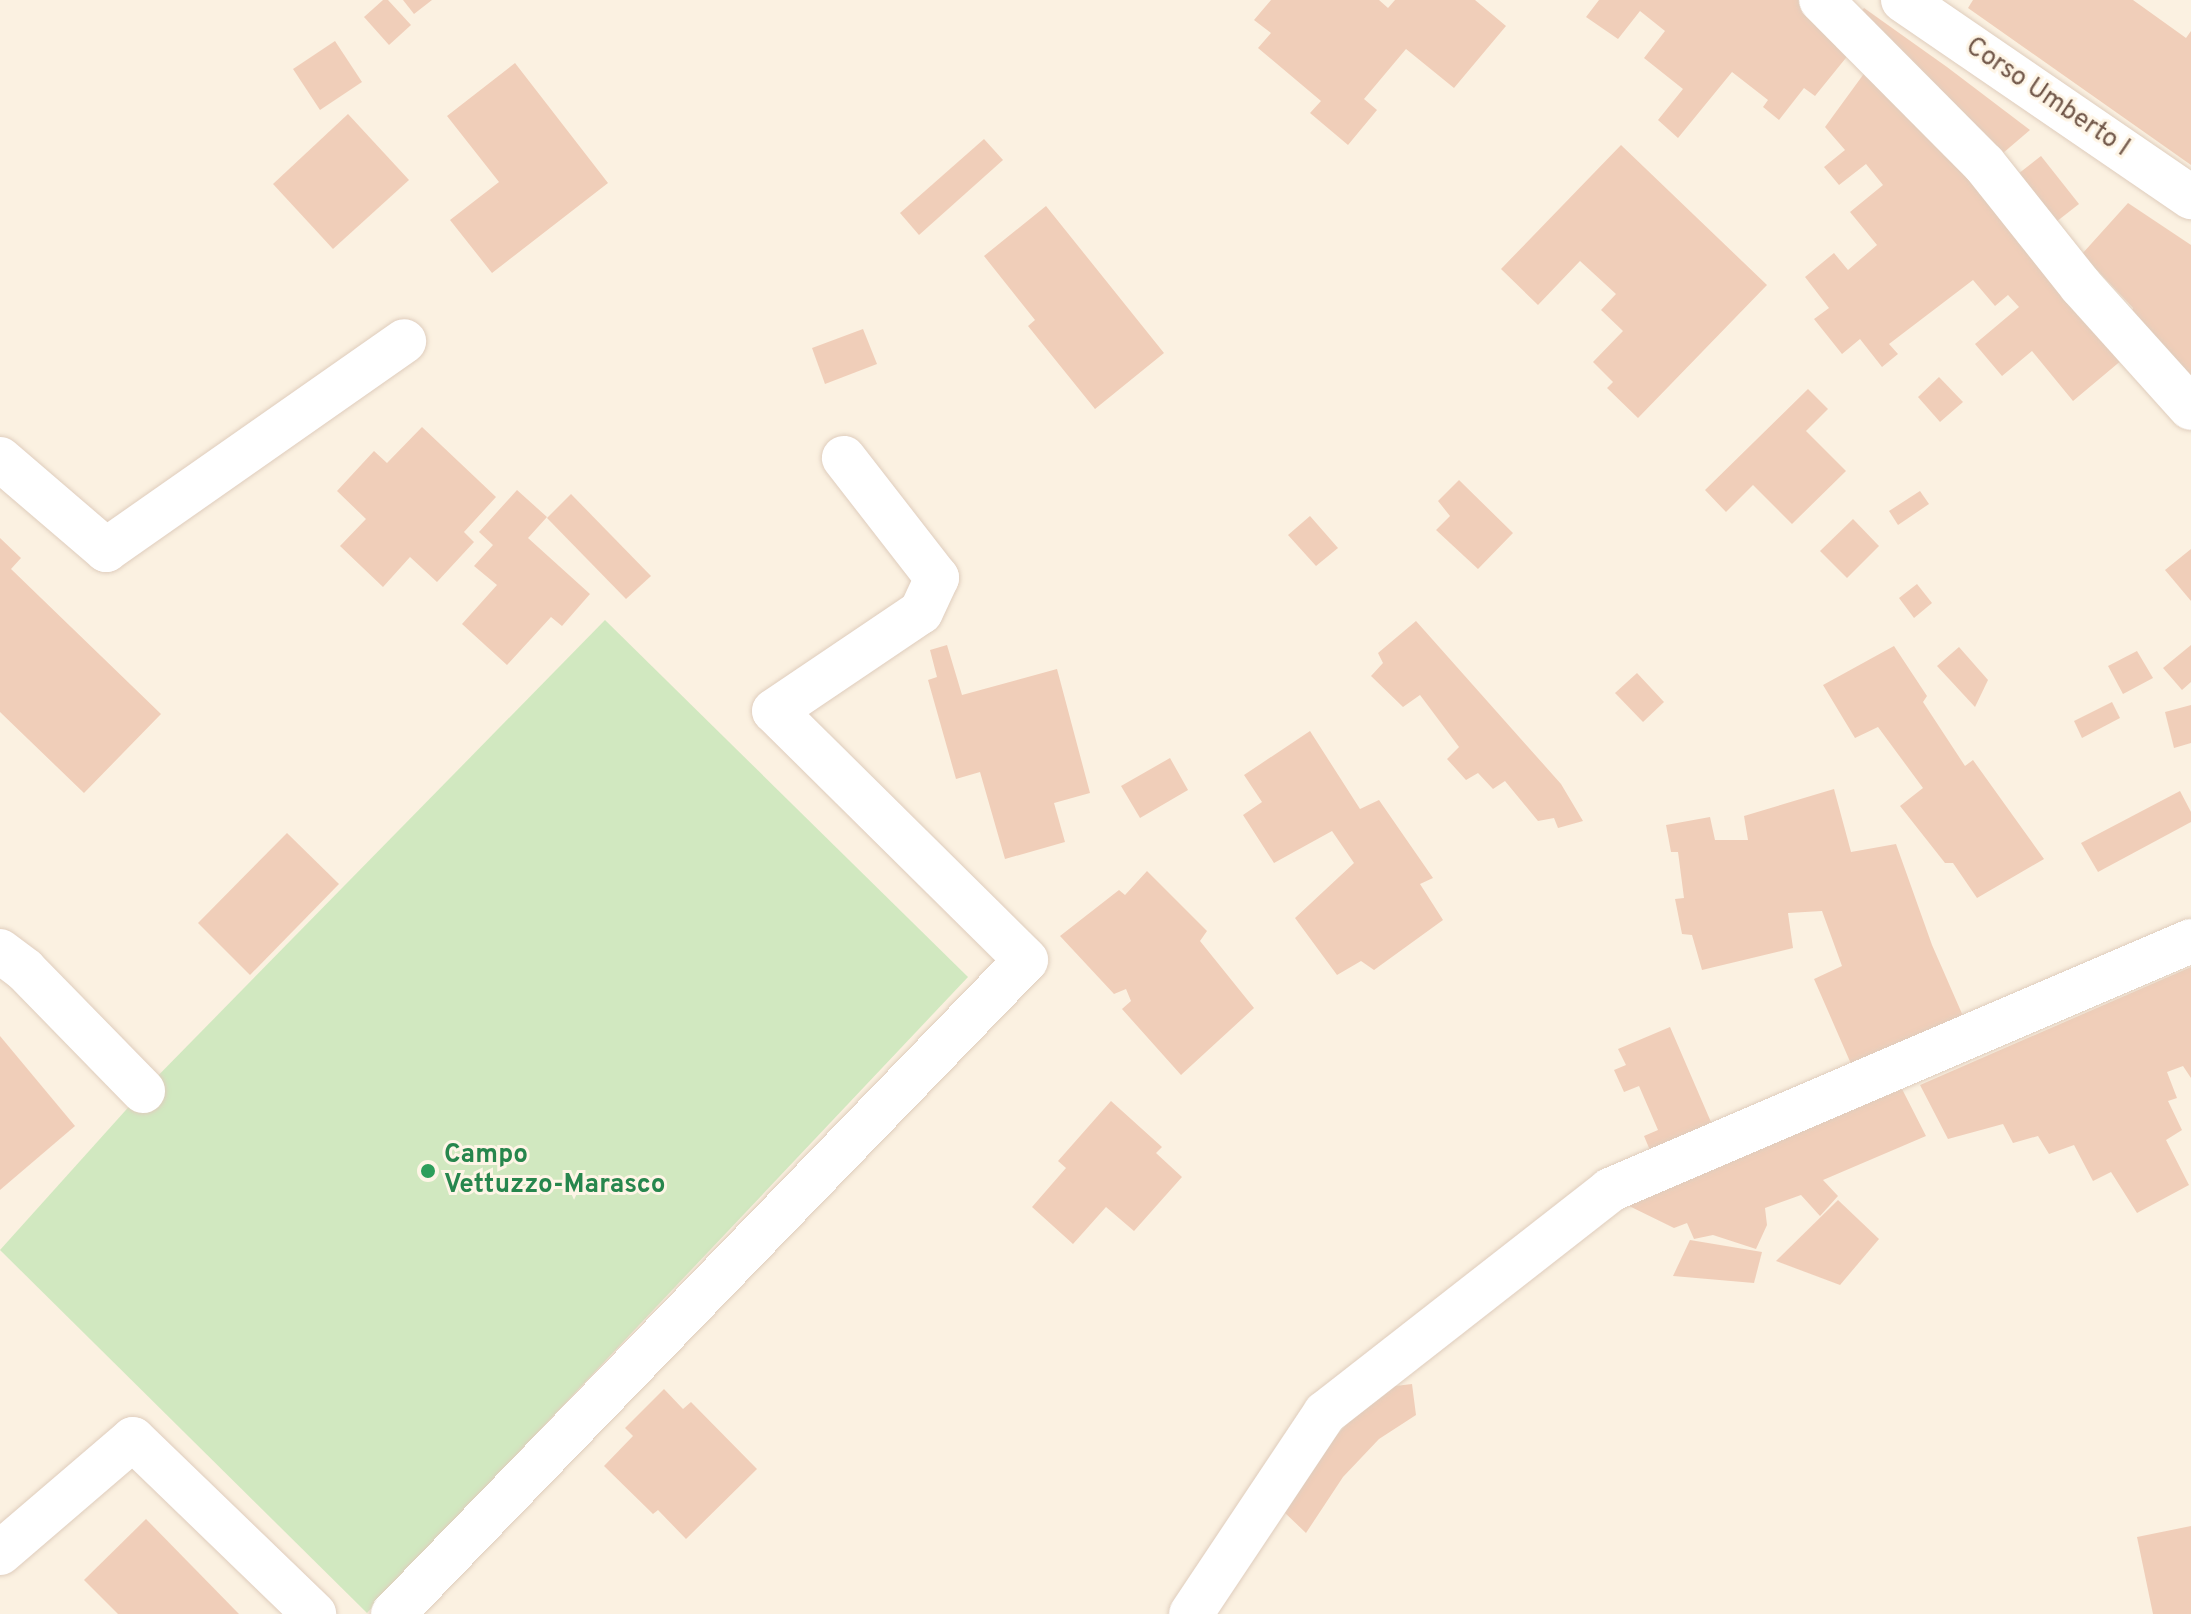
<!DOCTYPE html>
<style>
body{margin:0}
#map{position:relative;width:2191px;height:1614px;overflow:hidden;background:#fbf1e1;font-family:Overpass,sans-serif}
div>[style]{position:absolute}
.green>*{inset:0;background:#d1e8c0}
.building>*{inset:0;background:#f0ceb9}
.roads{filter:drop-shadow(0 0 2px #dfcdbd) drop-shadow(0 0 2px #dfcdbd)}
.minor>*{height:44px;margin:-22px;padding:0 22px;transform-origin:22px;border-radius:22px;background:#fff}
.dots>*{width:22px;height:22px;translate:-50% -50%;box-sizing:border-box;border:4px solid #fef5e6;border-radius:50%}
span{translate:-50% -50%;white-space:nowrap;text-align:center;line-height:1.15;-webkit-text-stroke:6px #fef5e6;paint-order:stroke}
.street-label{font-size:26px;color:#715749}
.leisure-label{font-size:26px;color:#27864d;font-weight:700}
.left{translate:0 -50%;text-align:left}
</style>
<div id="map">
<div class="green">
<div style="clip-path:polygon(605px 620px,968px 977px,367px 1613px,0 1250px,143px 1091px)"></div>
</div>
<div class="building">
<div style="clip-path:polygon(383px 0,388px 0,411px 25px,389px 45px,364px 17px)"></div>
<div style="clip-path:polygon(403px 0,432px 0,414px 14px)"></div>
<div style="clip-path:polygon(1271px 0,1379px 0,1388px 8px,1395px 0,1475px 0,1506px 26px,1454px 88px,1406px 49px,1364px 99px,1377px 110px,1348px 145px,1310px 113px,1321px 101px,1258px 48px,1271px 33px,1254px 20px)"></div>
<div style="clip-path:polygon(1599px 0,1803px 0,1858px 43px,1815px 96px,1804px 88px,1779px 120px,1763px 107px,1768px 100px,1732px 72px,1678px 138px,1658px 120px,1683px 89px,1644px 58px,1665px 31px,1640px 11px,1618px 39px,1586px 17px)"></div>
<div style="clip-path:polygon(1973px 0,2133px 0,2186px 38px,2191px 31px,2191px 165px,1968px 8px)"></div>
<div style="clip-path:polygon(1864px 8px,1947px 67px,2030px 130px,1996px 159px,1855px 18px)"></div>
<div style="clip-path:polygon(335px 41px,362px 82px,320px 110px,293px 69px)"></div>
<div style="clip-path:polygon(515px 63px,608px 183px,492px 273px,450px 220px,499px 182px,447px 116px)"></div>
<div style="clip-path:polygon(1871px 64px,2129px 354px,2073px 401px,2032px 351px,2002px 376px,1975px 344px,2019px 307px,2008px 295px,1995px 306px,1973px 280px,1889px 344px,1898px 354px,1882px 367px,1860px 339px,1842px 354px,1814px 319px,1829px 308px,1805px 277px,1834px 253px,1848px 270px,1877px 245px,1850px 212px,1883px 185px,1866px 164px,1839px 185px,1824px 167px,1845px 150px,1825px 127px)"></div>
<div style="clip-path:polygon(348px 114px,409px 180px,333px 249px,273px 184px)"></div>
<div style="clip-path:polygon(984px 139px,1003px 160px,919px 235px,900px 213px)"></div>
<div style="clip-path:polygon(1621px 145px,1767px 285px,1638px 418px,1607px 388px,1613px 382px,1593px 362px,1623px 331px,1601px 310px,1616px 294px,1580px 261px,1538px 305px,1501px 269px)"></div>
<div style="clip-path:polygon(2041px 156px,2079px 204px,2047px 229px,2009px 181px)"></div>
<div style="clip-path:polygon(2128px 203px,2191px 245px,2191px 379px,2130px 318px,2133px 308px,2082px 254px)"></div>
<div style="clip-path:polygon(1046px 206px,1164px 353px,1095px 409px,1028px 326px,1035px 320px,984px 256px)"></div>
<div style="clip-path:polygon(863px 329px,877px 364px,825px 384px,812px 348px)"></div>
<div style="clip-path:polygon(1939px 377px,1963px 402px,1940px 422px,1918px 397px)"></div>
<div style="clip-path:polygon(1808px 389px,1828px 409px,1806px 431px,1846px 471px,1792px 524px,1753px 485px,1726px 512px,1705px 490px)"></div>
<div style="clip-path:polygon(422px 427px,496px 497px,464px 532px,474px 542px,437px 582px,410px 557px,383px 587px,340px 546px,366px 519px,337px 491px,374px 451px,387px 463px)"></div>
<div style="clip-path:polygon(1459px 480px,1513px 533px,1478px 569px,1436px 530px,1450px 516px,1438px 501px)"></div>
<div style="clip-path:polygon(517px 490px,547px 517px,528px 538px,590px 594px,562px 626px,551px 617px,507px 665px,462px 624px,497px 585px,474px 566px,493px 545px,479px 532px)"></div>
<div style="clip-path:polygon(1920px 491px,1929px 504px,1898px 525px,1889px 511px)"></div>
<div style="clip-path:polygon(571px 494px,651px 576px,626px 599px,547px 518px)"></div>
<div style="clip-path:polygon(1310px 516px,1338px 548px,1316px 566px,1288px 535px)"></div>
<div style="clip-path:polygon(1853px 519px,1879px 546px,1847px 578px,1820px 551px)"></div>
<div style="clip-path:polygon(0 538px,21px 558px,11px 569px,161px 714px,84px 793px,0 712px)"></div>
<div style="clip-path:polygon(2191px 549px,2191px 601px,2165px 570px)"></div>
<div style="clip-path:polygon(1917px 584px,1932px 603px,1914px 618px,1899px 598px)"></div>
<div style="clip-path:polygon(1416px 621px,1561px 784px,1583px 821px,1558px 828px,1554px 818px,1538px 821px,1505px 781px,1493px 789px,1478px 773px,1466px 780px,1447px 759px,1459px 747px,1420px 695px,1403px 707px,1371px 676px,1383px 663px,1378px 653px)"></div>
<div style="clip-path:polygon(947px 645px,962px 695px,1057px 669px,1090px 793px,1054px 803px,1065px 842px,1005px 859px,980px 772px,956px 779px,928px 680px,937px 677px,930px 650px)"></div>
<div style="clip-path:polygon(2191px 645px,2191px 682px,2182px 690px,2163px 668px)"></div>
<div style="clip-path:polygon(1894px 646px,1927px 696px,1923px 702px,1965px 766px,1973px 760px,2044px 859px,1977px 898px,1953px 863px,1945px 863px,1900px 806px,1923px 788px,1878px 727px,1855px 738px,1823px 685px)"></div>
<div style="clip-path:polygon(1959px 647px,1988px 680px,1975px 707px,1937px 666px)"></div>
<div style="clip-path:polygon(2137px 651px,2153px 678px,2123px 694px,2108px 666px)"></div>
<div style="clip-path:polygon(1637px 673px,1664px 702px,1643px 722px,1615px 693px)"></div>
<div style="clip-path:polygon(2112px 702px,2120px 718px,2082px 738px,2074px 721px)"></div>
<div style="clip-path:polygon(2191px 705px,2191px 743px,2174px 748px,2165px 712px)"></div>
<div style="clip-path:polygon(1310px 731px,1360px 809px,1379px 800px,1433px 878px,1420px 884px,1443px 920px,1374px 970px,1361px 961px,1337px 975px,1295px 918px,1354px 863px,1332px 831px,1274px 863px,1243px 815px,1262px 802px,1244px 775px)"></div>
<div style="clip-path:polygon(1170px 758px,1188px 790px,1140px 818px,1121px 786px)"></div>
<div style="clip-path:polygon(1834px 789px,1851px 852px,1896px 844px,1932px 945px,1970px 1032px,1852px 1066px,1814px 979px,1842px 966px,1822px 911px,1788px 913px,1793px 948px,1702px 970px,1692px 935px,1682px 934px,1675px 899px,1684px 898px,1678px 852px,1671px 852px,1666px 825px,1710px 817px,1715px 840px,1748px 840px,1744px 816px)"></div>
<div style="clip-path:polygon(2180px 791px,2191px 812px,2191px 822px,2098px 872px,2081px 843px)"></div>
<div style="clip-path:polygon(287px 833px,339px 884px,250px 975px,198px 923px)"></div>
<div style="clip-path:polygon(1147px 871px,1207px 931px,1200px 941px,1254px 1008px,1181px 1075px,1122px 1009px,1131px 1001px,1126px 989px,1114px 994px,1060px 936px,1119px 890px,1125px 895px)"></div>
<div style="clip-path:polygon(2191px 967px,2191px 1078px,2183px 1066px,2167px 1072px,2177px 1098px,2168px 1101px,2182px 1130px,2166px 1140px,2189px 1185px,2137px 1213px,2111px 1172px,2093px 1181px,2074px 1145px,2049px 1154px,2038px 1136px,2013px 1143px,2003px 1124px,1948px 1139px,1920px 1085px)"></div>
<div style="clip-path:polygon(1670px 1027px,1714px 1129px,1652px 1155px,1644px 1136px,1658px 1130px,1639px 1086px,1624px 1092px,1614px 1070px,1626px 1065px,1618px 1049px)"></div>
<div style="clip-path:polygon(0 1036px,75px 1126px,0 1190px)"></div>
<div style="clip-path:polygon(1902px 1089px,1926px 1136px,1823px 1180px,1838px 1196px,1820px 1216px,1801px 1195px,1765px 1208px,1767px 1225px,1756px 1249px,1713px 1235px,1694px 1239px,1687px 1223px,1674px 1228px,1623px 1203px)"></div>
<div style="clip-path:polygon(1111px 1101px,1162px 1147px,1156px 1153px,1182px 1177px,1134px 1231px,1106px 1207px,1073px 1244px,1032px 1207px,1066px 1168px,1058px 1161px)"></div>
<div style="clip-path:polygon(1838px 1200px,1879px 1239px,1840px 1285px,1776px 1261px)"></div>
<div style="clip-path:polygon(1690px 1240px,1762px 1252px,1754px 1283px,1673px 1276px)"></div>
<div style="clip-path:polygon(1412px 1384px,1416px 1415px,1379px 1439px,1343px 1477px,1306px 1533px,1283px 1511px,1318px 1456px,1354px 1416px,1387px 1387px)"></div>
<div style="clip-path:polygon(664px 1389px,683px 1409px,691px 1402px,757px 1469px,686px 1539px,658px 1510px,653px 1514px,604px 1466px,633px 1436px,625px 1428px)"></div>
<div style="clip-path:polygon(146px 1519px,239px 1614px,118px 1614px,84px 1580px)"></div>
<div style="clip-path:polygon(2191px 1526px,2191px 1614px,2153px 1614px,2137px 1537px)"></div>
</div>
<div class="roads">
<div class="minor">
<div style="left:1821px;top:0;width:231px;rotate:45.2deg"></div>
<div style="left:1984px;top:164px;width:156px;rotate:51.5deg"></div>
<div style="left:2081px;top:286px;width:164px;rotate:48deg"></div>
<div style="left:1903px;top:0;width:349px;rotate:34.4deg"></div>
<div style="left:0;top:459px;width:140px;rotate:40.6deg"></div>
<div style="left:106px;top:550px;width:364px;rotate:-35deg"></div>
<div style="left:0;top:951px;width:31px;rotate:37deg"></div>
<div style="left:25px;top:970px;width:169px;rotate:45.7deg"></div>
<div style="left:0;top:1553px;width:175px;rotate:-40.6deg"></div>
<div style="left:133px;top:1439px;width:252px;rotate:44deg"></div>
<div style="left:393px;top:1614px;width:910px;rotate:-45.93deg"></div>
<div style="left:1026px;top:960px;width:354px;rotate:-135.3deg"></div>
<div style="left:774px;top:711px;width:177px;rotate:-34deg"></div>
<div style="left:921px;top:612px;width:38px;rotate:-65deg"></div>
<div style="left:937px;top:578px;width:152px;rotate:-127.8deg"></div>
<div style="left:1191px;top:1614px;width:242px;rotate:-56.3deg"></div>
<div style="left:1325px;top:1413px;width:362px;rotate:-38deg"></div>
<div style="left:1610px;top:1190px;width:632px;rotate:-23.2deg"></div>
</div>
</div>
<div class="dots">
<div style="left:428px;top:1171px;background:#2e9e5b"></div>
</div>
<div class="street-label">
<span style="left:2047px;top:98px;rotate:34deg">Corso Umberto I</span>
</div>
<div class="leisure-label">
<span class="left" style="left:444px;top:1171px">Campo<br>Vettuzzo-Marasco</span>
</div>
</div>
